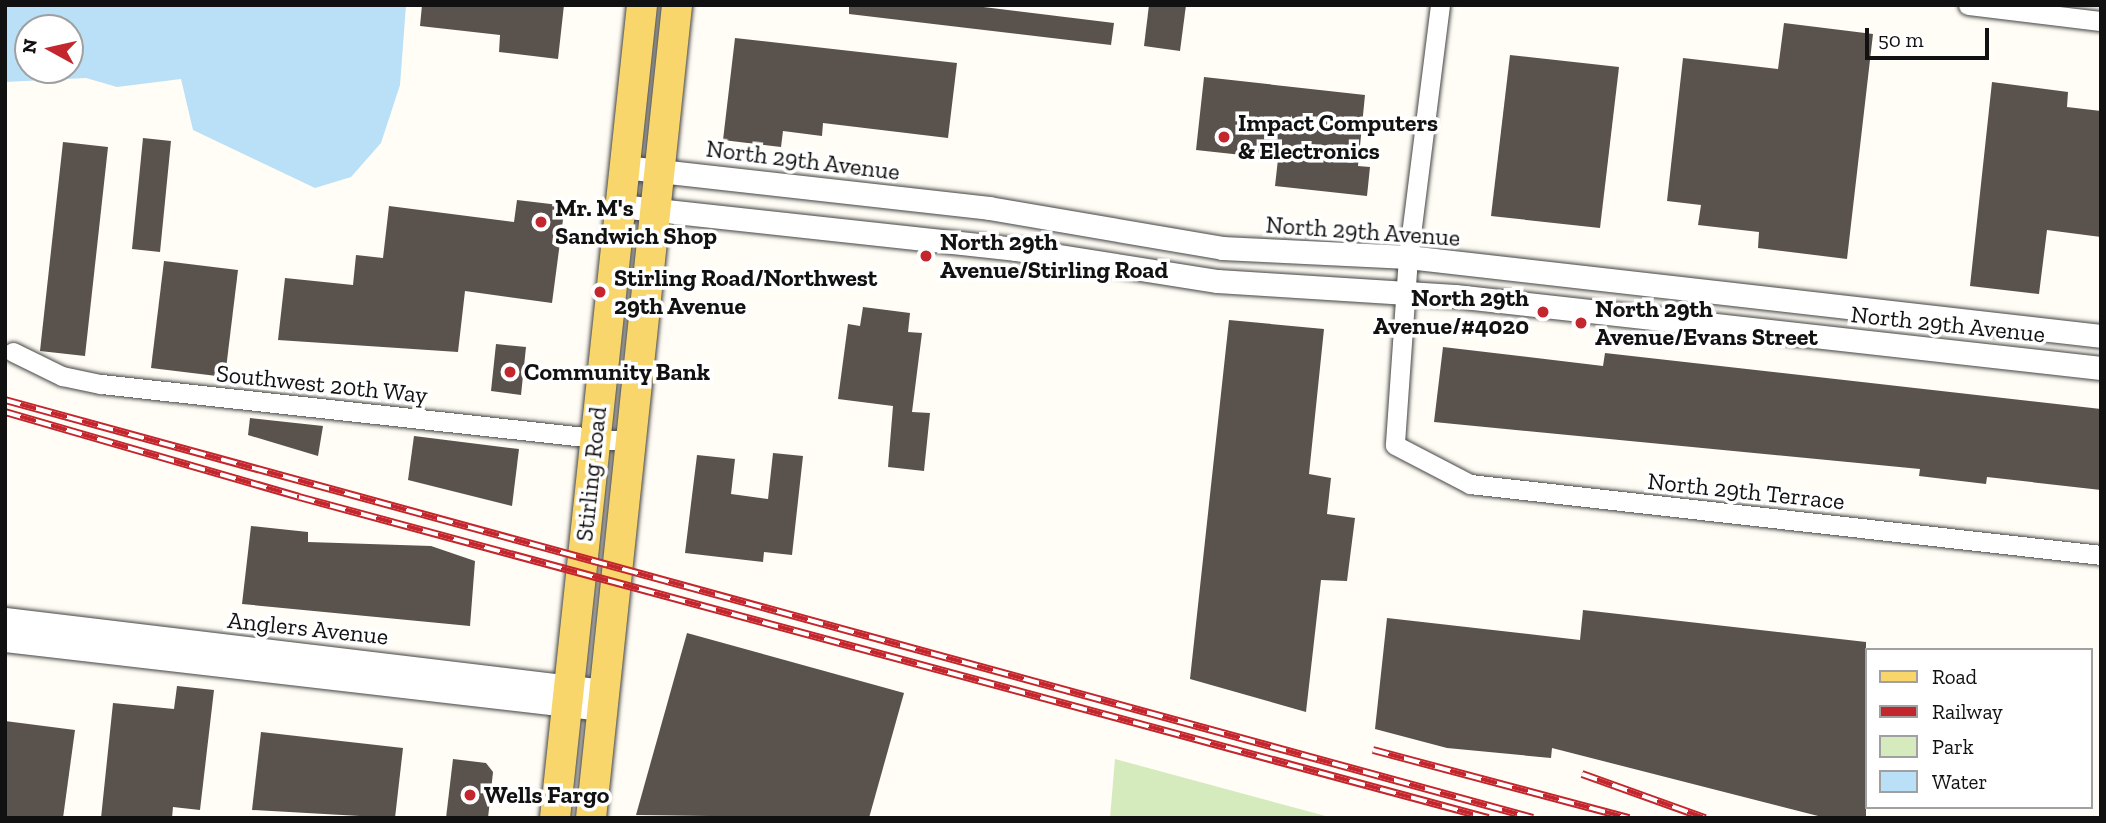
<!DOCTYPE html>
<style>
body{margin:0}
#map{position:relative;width:2106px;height:823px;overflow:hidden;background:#fffdf5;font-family:"Zilla Slab",serif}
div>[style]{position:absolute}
.green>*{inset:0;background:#d5ebbd}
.water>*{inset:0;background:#b9e0f7}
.building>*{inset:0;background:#5a524d}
.roads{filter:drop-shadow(0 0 2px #444) drop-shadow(0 0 2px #444)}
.minor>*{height:19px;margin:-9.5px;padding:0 9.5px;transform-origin:9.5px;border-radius:9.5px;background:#fff}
.tertiary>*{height:23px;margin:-11.5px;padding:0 11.5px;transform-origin:11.5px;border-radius:11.5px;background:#fff}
.primary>*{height:30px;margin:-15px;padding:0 15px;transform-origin:15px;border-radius:15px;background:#f9d66b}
.rail>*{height:8px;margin-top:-4px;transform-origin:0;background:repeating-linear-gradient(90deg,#fff 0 16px,#c4262e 0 32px);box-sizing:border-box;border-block:2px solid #c4262e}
.dots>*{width:19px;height:19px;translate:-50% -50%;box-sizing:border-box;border:4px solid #fff;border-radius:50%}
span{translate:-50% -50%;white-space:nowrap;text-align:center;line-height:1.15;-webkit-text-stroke:7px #fff;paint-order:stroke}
.poi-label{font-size:24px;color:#111;font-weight:700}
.left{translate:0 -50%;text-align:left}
.right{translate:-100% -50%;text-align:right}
.street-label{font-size:24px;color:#111}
.frame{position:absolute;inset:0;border:7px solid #111;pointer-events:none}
.legend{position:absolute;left:1865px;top:648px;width:228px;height:161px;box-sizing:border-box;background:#fff;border:2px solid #a0a0a0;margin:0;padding:9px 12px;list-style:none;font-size:21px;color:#111}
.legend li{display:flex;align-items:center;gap:14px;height:35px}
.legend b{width:35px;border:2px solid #a0a0a0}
.north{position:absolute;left:14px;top:14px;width:70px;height:70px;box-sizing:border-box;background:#fff;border:2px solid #a0a0a0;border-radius:50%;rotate:278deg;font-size:19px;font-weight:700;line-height:28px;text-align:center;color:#111}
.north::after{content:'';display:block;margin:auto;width:24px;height:32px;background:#c4262e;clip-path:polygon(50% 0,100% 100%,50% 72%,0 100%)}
.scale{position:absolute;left:1865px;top:28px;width:124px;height:32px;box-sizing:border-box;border:4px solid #111;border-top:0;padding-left:9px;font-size:21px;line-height:24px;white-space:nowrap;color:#111;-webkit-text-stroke:5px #fff;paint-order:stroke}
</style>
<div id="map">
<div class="green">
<div style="clip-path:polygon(1115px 759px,1333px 818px,1110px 818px)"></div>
</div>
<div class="water">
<div style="clip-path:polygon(evenodd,5px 5px,406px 5px,400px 85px,381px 143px,351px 177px,315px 188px,193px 130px,181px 79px,117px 87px,86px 78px,5px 82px,5px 5px,28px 28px,70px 28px,70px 70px,28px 70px,28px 28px)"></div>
</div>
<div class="building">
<div style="clip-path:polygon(422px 5px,564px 5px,558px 59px,499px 52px,500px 35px,420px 26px)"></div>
<div style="clip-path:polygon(849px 5px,967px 5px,1114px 23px,1111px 45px,849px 14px)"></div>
<div style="clip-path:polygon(1149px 5px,1186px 5px,1180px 51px,1144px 46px)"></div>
<div style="clip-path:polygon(1784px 23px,1873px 34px,1847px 259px,1758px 248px,1759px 232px,1698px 225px,1701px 205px,1667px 201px,1683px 58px,1778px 69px)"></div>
<div style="clip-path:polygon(735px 38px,957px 63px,948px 138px,823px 123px,822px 136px,783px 131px,781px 147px,723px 140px)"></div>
<div style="clip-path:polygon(1510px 55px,1619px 67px,1600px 228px,1491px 216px)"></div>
<div style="clip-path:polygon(1204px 77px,1365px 95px,1358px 166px,1370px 167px,1367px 196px,1275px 186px,1278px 159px,1196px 150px)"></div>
<div style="clip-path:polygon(1992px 82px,2068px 92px,2067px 107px,2101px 111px,2101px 237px,2047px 230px,2039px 294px,1970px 286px)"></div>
<div style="clip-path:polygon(143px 138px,171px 141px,160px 252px,132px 249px)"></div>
<div style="clip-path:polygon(63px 142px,108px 147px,85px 356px,40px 351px)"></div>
<div style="clip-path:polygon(517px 200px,559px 205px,564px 212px,552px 303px,465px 291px,458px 352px,278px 340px,285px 278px,353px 285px,356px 255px,383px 258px,389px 206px,514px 222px)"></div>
<div style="clip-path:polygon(164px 261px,238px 270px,225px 377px,151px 368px)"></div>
<div style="clip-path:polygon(863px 307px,910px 313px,908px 332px,922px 333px,912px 412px,930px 413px,924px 471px,888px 467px,893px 406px,838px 399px,848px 324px,860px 326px)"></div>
<div style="clip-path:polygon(1229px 320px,1324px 329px,1309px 474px,1331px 478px,1327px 514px,1355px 518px,1347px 581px,1321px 580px,1306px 712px,1190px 679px)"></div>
<div style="clip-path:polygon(496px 344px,526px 347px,521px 395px,491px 391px)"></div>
<div style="clip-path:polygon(1443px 347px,1603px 366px,1605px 353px,2101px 409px,2101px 490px,1987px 477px,1986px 484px,1919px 476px,1920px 469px,1434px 422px)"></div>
<div style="clip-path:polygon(250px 418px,323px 426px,318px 456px,248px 435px)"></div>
<div style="clip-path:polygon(414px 436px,519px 449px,512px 506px,408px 480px)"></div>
<div style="clip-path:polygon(773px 453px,803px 456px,792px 555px,764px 552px,763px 562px,685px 553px,697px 455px,735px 459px,731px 494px,768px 499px)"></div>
<div style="clip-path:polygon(251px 526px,308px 532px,308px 542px,431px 546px,475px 561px,470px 626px,242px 604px)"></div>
<div style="clip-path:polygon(1583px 610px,1866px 642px,1866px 818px,1826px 818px,1552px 748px,1551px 758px,1447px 748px,1375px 729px,1387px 618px,1580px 640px)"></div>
<div style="clip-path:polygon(687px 633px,904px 693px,869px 818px,636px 815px)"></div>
<div style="clip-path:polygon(177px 686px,214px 690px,200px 810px,173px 807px,172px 818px,101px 818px,113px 703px,174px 709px)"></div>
<div style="clip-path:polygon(5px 721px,75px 730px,63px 818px,5px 818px)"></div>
<div style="clip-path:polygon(261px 732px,403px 748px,395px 818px,252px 810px)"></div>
<div style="clip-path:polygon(453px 759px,486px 763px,493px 772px,488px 818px,446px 818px)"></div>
</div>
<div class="roads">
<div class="minor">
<div style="left:1440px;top:5px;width:254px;rotate:97.2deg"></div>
<div style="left:1408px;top:257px;width:188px;rotate:94deg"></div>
<div style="left:1395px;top:445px;width:85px;rotate:27.5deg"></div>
<div style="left:1470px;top:484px;width:635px;rotate:6.42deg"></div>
<div style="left:1968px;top:5px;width:134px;rotate:6.9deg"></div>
<div style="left:13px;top:352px;width:55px;rotate:26.1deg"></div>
<div style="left:62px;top:376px;width:40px;rotate:12deg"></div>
<div style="left:101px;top:384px;width:533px;rotate:6.25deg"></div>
</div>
<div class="tertiary">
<div style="left:624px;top:167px;width:367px;rotate:6.4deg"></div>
<div style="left:989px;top:208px;width:236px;rotate:9.7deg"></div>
<div style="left:1222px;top:248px;width:186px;rotate:2.8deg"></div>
<div style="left:1408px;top:257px;width:697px;rotate:6.5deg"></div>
<div style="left:620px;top:206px;width:397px;rotate:6.2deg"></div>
<div style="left:1015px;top:249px;width:205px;rotate:9deg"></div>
<div style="left:1217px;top:281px;width:238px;rotate:3.6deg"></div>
<div style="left:1455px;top:296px;width:650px;rotate:6.36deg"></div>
<div style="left:5px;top:619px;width:603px;rotate:6.85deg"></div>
<div style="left:5px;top:640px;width:601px;rotate:6.59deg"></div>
</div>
<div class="primary">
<div style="left:555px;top:818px;width:818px;rotate:-83.89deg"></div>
<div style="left:591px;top:818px;width:818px;rotate:-83.96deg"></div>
</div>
</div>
<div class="rail">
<div style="left:5px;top:400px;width:1584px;rotate:15.3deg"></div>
<div style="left:5px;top:412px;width:306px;rotate:16.1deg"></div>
<div style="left:299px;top:497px;width:1232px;rotate:15.11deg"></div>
<div style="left:1373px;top:750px;width:265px;rotate:14.9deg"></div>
<div style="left:1582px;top:774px;width:131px;rotate:19.7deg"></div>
</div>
<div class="dots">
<div style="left:1224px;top:137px;background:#c4262e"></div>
<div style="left:541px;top:222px;background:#c4262e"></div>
<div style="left:926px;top:256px;background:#c4262e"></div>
<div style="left:600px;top:292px;background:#c4262e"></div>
<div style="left:1543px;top:312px;background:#c4262e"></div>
<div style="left:1581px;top:323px;background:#c4262e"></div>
<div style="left:510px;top:372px;background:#c4262e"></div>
<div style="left:470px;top:795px;background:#c4262e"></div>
</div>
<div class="poi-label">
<span class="left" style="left:1238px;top:137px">Impact Computers<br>&amp; Electronics</span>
<span class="left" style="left:555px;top:222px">Mr. M's<br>Sandwich Shop</span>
<span class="left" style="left:940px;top:256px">North 29th<br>Avenue/Stirling Road</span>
<span class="left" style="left:614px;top:292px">Stirling Road/Northwest<br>29th Avenue</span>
<span class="right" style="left:1529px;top:312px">North 29th<br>Avenue/#4020</span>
<span class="left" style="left:1595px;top:323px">North 29th<br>Avenue/Evans Street</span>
<span class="left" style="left:524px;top:372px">Community Bank</span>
<span class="left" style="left:484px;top:795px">Wells Fargo</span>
</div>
<div class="street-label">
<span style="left:803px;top:160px;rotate:7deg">North 29th Avenue</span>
<span style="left:1363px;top:231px;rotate:4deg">North 29th Avenue</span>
<span style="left:1948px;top:324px;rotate:6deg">North 29th Avenue</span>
<span style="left:322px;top:384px;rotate:6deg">Southwest 20th Way</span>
<span style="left:591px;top:474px;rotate:-84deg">Stirling Road</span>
<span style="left:1746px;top:491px;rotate:6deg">North 29th Terrace</span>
<span style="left:308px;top:628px;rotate:6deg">Anglers Avenue</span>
</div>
<div class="frame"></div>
<ul class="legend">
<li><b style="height:9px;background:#f9d66b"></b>Road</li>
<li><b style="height:9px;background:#c4262e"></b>Railway</li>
<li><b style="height:19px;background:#d5ebbd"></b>Park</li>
<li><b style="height:19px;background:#b9e0f7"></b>Water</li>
</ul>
<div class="north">N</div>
<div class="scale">50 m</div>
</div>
